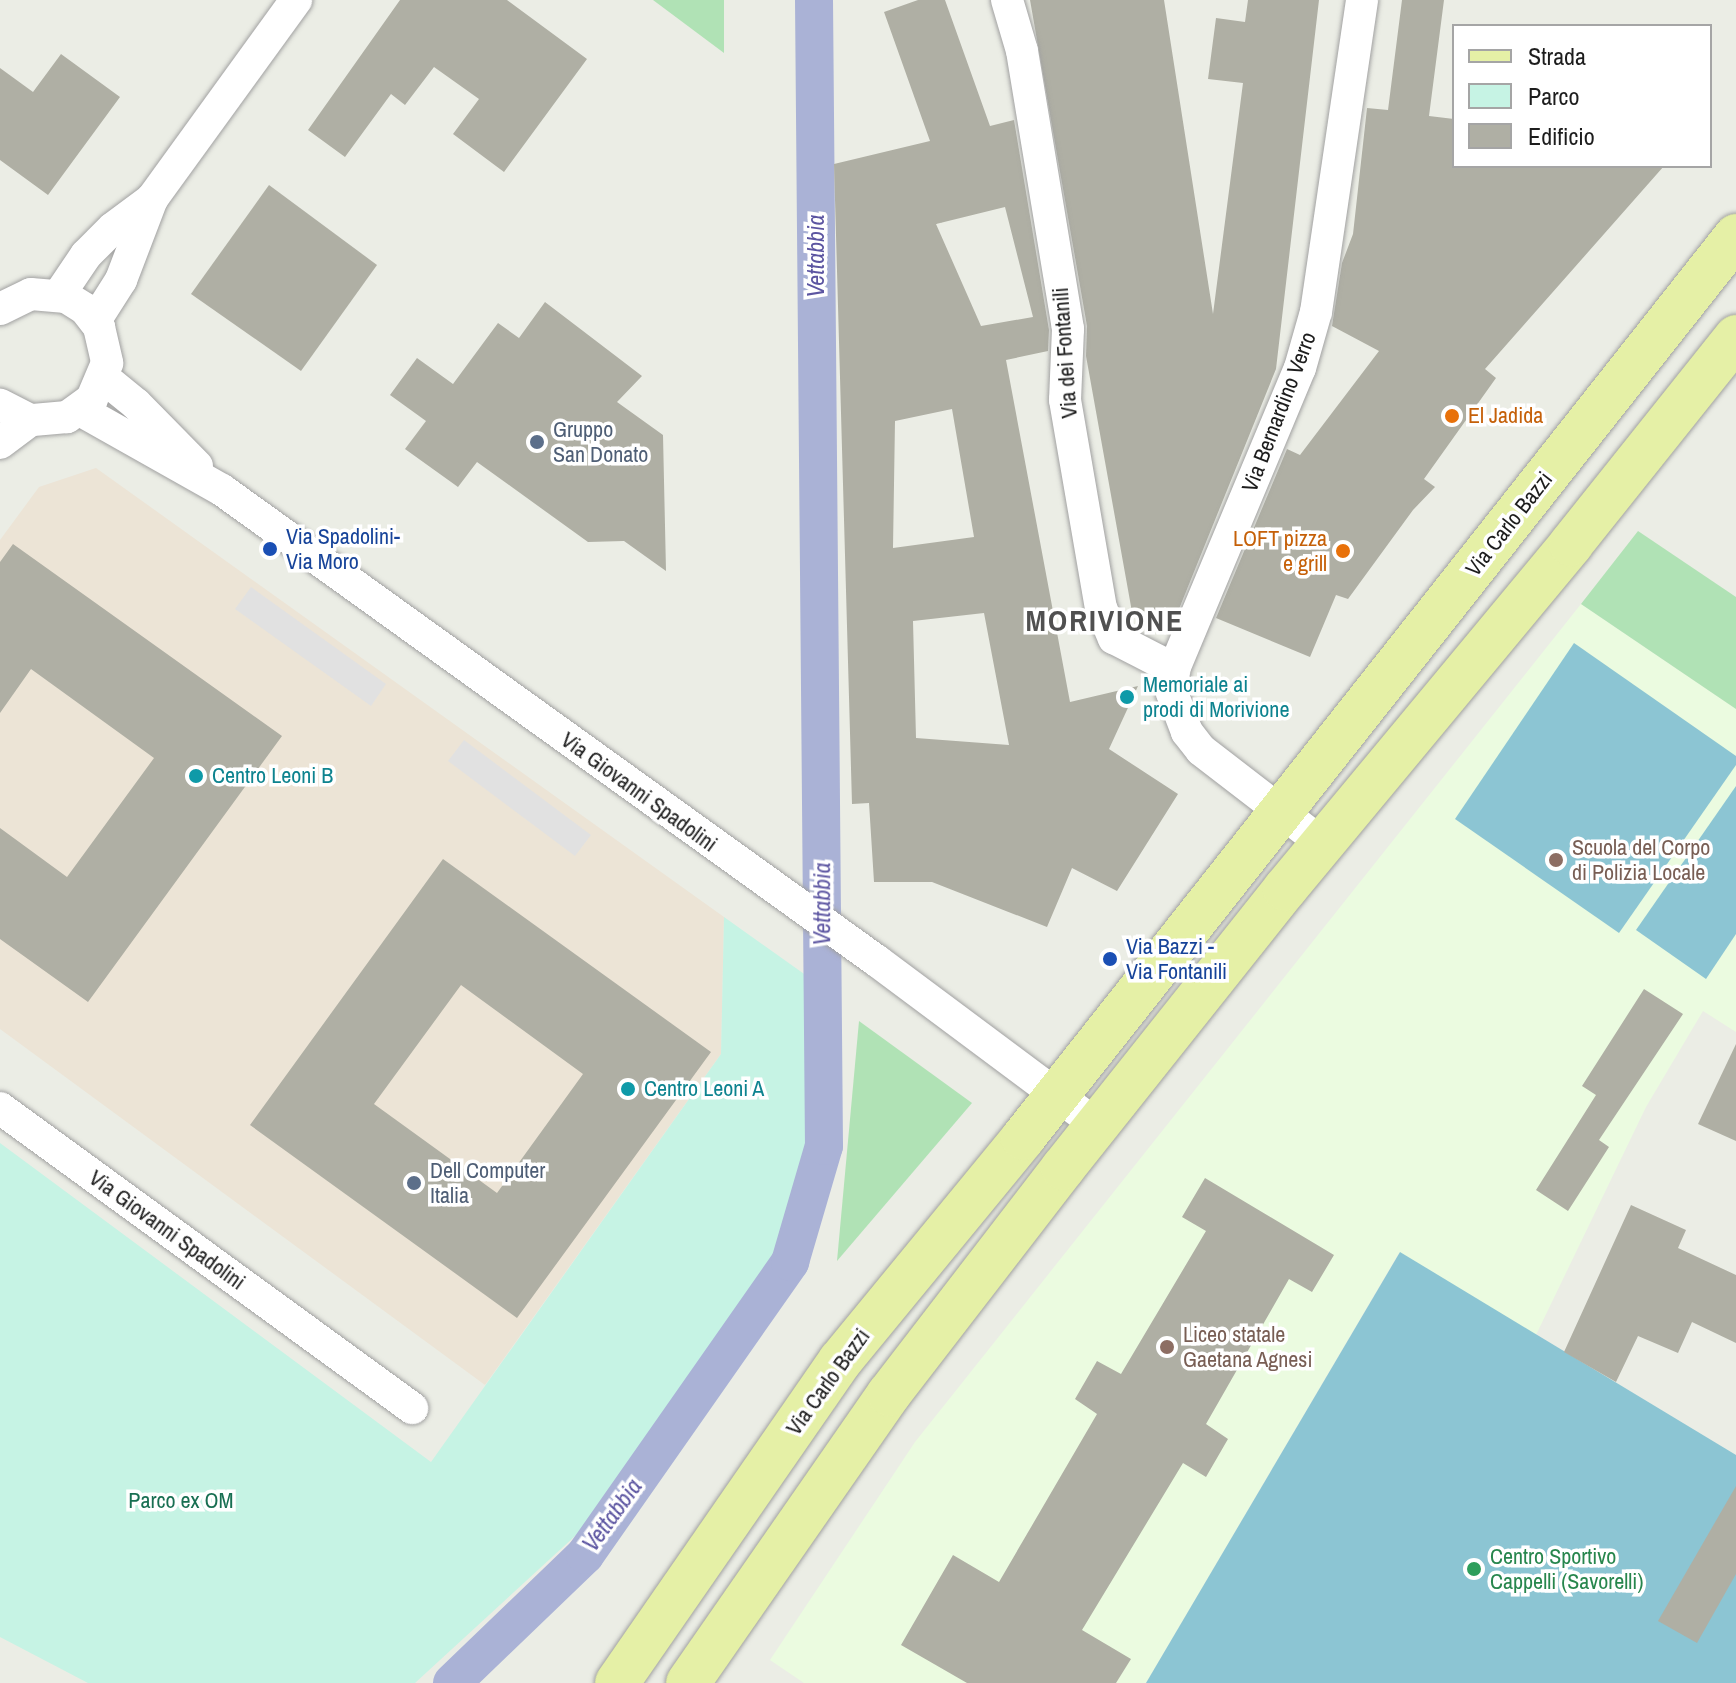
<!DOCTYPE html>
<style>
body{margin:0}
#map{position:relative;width:1736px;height:1683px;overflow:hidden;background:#ebede5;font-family:"Archivo Narrow",sans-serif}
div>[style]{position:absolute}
.commercial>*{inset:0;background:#ece4d6}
.education>*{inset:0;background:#ebfbe0}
.grass>*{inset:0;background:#b0e2b5}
.park>*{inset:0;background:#c6f3e4}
.pitch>*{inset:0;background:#8cc5d3}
.parking>*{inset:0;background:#e1e1e1}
.canal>*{height:38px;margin:-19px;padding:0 19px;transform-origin:19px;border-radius:19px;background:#aab2d6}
.building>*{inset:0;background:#afafa4}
.roads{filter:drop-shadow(0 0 2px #a1a1a1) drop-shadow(0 0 2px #a1a1a1)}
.street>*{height:32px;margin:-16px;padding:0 16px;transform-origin:16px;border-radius:16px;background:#fff}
.primary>*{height:44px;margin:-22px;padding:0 22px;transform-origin:22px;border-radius:22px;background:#e5f0a6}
.dots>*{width:22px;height:22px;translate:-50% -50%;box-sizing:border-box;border:4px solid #fff;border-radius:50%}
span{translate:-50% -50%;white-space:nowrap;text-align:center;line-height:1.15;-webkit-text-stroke:7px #fff;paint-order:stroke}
.street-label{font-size:22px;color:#1d1d1d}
.food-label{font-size:22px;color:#c56008}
.left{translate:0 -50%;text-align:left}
.right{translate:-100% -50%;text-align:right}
.service-label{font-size:22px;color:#4e5e75}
.transit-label{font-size:22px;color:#164399}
.culture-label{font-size:22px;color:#0d838f}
.education-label{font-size:22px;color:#785e54}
.park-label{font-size:22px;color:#186f52}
.leisure-label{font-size:22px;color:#27864d}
.water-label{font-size:24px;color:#5c55a1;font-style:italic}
.district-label{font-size:30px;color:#505050;font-weight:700;letter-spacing:2px}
.legend{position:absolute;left:1452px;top:24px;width:260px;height:144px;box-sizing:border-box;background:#fff;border:2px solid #a5a5a5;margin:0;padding:10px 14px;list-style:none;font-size:24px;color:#1d1d1d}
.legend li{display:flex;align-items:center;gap:16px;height:40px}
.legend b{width:40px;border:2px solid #a5a5a5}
</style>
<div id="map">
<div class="commercial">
<div style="clip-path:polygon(96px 468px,724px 917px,721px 1054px,485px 1385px,0 1029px,0 540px,39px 487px)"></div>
</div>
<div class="education">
<div style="clip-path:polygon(1581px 604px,1736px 709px,1736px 1032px,1703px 1011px,1646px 1107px,1536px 1335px,1399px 1253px,1146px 1683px,804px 1683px,770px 1660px,915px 1442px)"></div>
</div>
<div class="grass">
<div style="clip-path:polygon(653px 0,724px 0,724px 53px)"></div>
<div style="clip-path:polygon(1638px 531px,1736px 597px,1736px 709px,1581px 604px)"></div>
<div style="clip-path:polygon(859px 1021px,972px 1103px,837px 1261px)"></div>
</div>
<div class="park">
<div style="clip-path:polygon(724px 917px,807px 976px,808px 1123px,802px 1178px,786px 1227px,766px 1268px,587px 1525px,415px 1683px,88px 1683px,0 1637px,0 1143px,431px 1462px,721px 1054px)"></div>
</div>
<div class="pitch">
<div style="clip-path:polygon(1574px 643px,1736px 756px,1736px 765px,1619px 933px,1455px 819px)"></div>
<div style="clip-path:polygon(1736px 786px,1736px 934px,1706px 979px,1636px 930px)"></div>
<div style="clip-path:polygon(1400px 1252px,1736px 1455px,1736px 1683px,1146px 1683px)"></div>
</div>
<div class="parking">
<div style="clip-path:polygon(251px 587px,386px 684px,371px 706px,235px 609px)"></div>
<div style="clip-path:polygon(464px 740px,591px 835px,575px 856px,448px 761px)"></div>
</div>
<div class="canal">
<div style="left:452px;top:1683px;width:185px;rotate:-43.9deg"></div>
<div style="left:585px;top:1555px;width:358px;rotate:-55deg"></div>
<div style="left:790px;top:1262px;width:121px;rotate:-73.7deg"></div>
<div style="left:824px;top:1146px;width:1146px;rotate:-90.5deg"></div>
</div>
<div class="building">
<div style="clip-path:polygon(400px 0,507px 0,587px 59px,504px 172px,453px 134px,479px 99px,434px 67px,405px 105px,391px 94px,345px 157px,308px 130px)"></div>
<div style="clip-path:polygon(evenodd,918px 0,945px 0,990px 126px,1014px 120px,1049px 330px,1048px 351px,1006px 360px,1070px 702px,1138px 686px,1109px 749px,1178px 794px,1117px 891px,1072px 868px,1047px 927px,932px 882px,874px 882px,869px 803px,852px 804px,834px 164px,930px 141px,884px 12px,918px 0,1005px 207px,1033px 317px,981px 326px,936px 224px,1005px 207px,918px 0,952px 409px,974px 537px,893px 548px,895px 421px,952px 409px,918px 0,984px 613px,1009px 745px,916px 738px,913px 621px,984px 613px)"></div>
<div style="clip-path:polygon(1030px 0,1164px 0,1213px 314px,1243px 83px,1208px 79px,1216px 18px,1245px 22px,1248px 0,1319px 0,1276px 369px,1179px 609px,1132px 612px,1086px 356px,1087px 326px)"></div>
<div style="clip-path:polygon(1402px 0,1444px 0,1429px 116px,1454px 119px,1454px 166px,1664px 166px,1485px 369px,1496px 378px,1424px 479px,1435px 487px,1413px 510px,1348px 599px,1336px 595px,1310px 657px,1216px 618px,1287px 449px,1300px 455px,1379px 351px,1332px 326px,1342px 263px,1353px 234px,1367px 108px,1388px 110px)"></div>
<div style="clip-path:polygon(61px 54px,120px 97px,48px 195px,0 160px,0 68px,33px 92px)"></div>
<div style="clip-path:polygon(269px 185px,377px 265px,301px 371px,191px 294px)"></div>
<div style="clip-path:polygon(545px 302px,642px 376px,617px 402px,663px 435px,666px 571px,624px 541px,588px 542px,477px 462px,458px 487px,405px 449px,426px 421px,390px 395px,417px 358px,453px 384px,498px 323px,519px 338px)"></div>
<div style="clip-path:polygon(13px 544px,282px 736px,88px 1002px,0 939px,0 828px,67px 877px,154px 758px,31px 669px,0 713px,0 562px)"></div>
<div style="clip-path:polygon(evenodd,443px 859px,711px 1052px,517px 1318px,250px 1125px,443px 859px,461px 985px,583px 1074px,497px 1193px,374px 1104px,461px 985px)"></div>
<div style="clip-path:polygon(1644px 989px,1683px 1014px,1599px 1140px,1609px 1147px,1568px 1211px,1536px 1190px,1596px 1095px,1582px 1086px)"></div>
<div style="clip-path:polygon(1736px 1044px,1736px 1141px,1698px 1124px)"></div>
<div style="clip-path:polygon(1205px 1178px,1334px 1255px,1312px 1292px,1289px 1279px,1206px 1424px,1228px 1439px,1206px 1477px,1183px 1463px,1082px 1630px,1131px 1659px,1116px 1683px,967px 1683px,901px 1645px,953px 1555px,999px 1582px,1097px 1414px,1075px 1399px,1097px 1361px,1121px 1374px,1206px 1231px,1182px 1217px)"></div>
<div style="clip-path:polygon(1631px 1205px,1686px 1230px,1678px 1248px,1736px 1275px,1736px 1343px,1692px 1322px,1678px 1353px,1638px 1336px,1616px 1382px,1564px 1352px)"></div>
<div style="clip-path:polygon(1736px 1486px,1736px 1574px,1697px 1643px,1658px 1621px)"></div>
</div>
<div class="roads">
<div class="street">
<div style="left:1007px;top:0;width:53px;rotate:73.6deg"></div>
<div style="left:1022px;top:51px;width:282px;rotate:80.6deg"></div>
<div style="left:1068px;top:329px;width:71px;rotate:92.4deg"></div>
<div style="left:1065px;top:400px;width:211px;rotate:80.2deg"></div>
<div style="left:1101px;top:608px;width:33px;rotate:67deg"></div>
<div style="left:1114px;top:638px;width:68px;rotate:27.3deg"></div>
<div style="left:59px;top:295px;width:48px;rotate:-56deg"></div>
<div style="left:86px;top:255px;width:38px;rotate:-45deg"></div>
<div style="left:113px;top:228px;width:49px;rotate:-36.6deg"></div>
<div style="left:152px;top:199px;width:246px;rotate:-54.1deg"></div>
<div style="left:0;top:309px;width:34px;rotate:-26deg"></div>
<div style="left:31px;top:294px;width:35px;rotate:5deg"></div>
<div style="left:66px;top:297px;width:22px;rotate:32deg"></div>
<div style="left:85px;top:309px;width:23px;rotate:52deg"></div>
<div style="left:99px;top:327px;width:37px;rotate:77deg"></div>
<div style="left:107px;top:363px;width:39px;rotate:113deg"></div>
<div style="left:92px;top:399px;width:31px;rotate:144deg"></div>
<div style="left:67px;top:417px;width:37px;rotate:175deg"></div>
<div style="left:30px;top:420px;width:34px;rotate:-153deg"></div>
<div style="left:95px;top:321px;width:49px;rotate:-57.6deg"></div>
<div style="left:121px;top:280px;width:87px;rotate:-69.1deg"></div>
<div style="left:104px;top:378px;width:41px;rotate:39.1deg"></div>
<div style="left:136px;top:404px;width:87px;rotate:45.5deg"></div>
<div style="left:80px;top:410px;width:163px;rotate:29.4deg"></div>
<div style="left:222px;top:490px;width:807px;rotate:35.72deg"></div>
<div style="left:877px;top:961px;width:274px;rotate:36.7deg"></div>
<div style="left:0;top:443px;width:38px;rotate:-37deg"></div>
<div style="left:1323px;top:844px;width:154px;rotate:-142.4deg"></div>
<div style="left:1201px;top:750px;width:23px;rotate:-128deg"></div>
<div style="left:1187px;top:732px;width:42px;rotate:-111deg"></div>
<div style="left:1172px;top:693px;width:24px;rotate:-85deg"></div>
<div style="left:1174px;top:669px;width:326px;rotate:-67.3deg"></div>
<div style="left:1300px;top:368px;width:58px;rotate:-74.1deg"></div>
<div style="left:1316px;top:312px;width:315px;rotate:-81.6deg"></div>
<div style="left:0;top:1108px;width:510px;rotate:36.06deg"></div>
</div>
<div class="primary">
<div style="left:617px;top:1683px;width:392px;rotate:-55.3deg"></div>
<div style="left:840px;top:1361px;width:288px;rotate:-50.6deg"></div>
<div style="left:1023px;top:1138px;width:1150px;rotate:-51.67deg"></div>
<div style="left:688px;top:1683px;width:352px;rotate:-55.2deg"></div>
<div style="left:889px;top:1394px;width:285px;rotate:-52.4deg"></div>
<div style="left:1063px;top:1168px;width:357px;rotate:-51.5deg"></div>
<div style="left:1285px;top:889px;width:448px;rotate:-50.3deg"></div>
<div style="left:1571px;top:544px;width:265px;rotate:-51.4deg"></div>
</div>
</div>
<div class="dots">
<div style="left:1452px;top:416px;background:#e8710a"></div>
<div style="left:537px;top:442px;background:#5c6f8a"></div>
<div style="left:270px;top:549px;background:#1a4fb4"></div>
<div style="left:1343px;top:551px;background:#e8710a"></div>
<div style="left:1127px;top:697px;background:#0f9aa8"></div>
<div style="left:196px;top:776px;background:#0f9aa8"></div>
<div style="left:1556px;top:860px;background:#8d6e63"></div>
<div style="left:1110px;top:959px;background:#1a4fb4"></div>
<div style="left:628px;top:1089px;background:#0f9aa8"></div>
<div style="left:414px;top:1183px;background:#5c6f8a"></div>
<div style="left:1167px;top:1347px;background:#8d6e63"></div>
<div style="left:1474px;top:1569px;background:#2e9e5b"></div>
</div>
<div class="street-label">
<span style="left:1065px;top:353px;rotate:-94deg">Via dei Fontanili</span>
<span style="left:1279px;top:412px;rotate:-69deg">Via Bernardino Verro</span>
<span style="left:1509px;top:524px;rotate:-52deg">Via Carlo Bazzi</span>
<span style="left:639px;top:792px;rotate:36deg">Via Giovanni Spadolini</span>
<span style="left:167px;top:1230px;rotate:36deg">Via Giovanni Spadolini</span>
<span style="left:828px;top:1382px;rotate:-54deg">Via Carlo Bazzi</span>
</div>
<div class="food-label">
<span class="left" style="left:1468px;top:416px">El Jadida</span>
<span class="right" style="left:1327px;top:551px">LOFT pizza<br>e grill</span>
</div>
<div class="service-label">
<span class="left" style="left:553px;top:442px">Gruppo<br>San Donato</span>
<span class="left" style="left:430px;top:1183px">Dell Computer<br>Italia</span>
</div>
<div class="transit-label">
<span class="left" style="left:286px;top:549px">Via Spadolini-<br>Via Moro</span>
<span class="left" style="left:1126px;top:959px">Via Bazzi -<br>Via Fontanili</span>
</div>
<div class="culture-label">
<span class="left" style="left:1143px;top:697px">Memoriale ai<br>prodi di Morivione</span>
<span class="left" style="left:212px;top:776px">Centro Leoni B</span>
<span class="left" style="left:644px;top:1089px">Centro Leoni A</span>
</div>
<div class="education-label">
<span class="left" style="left:1572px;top:860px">Scuola del Corpo<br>di Polizia Locale</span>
<span class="left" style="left:1183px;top:1347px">Liceo statale<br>Gaetana Agnesi</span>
</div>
<div class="park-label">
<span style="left:181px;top:1501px">Parco ex OM</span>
</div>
<div class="leisure-label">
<span class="left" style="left:1490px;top:1569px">Centro Sportivo<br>Cappelli (Savorelli)</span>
</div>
<div class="water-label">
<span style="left:816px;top:256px;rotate:-90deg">Vettabbia</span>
<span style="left:822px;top:904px;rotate:-90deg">Vettabbia</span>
<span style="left:612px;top:1515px;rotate:-54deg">Vettabbia</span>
</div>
<div class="district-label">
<span style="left:1105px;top:620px">MORIVIONE</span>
</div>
<ul class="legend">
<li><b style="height:10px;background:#e5f0a6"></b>Strada</li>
<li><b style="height:22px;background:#c6f3e4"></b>Parco</li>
<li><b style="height:22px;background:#afafa4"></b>Edificio</li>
</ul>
</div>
